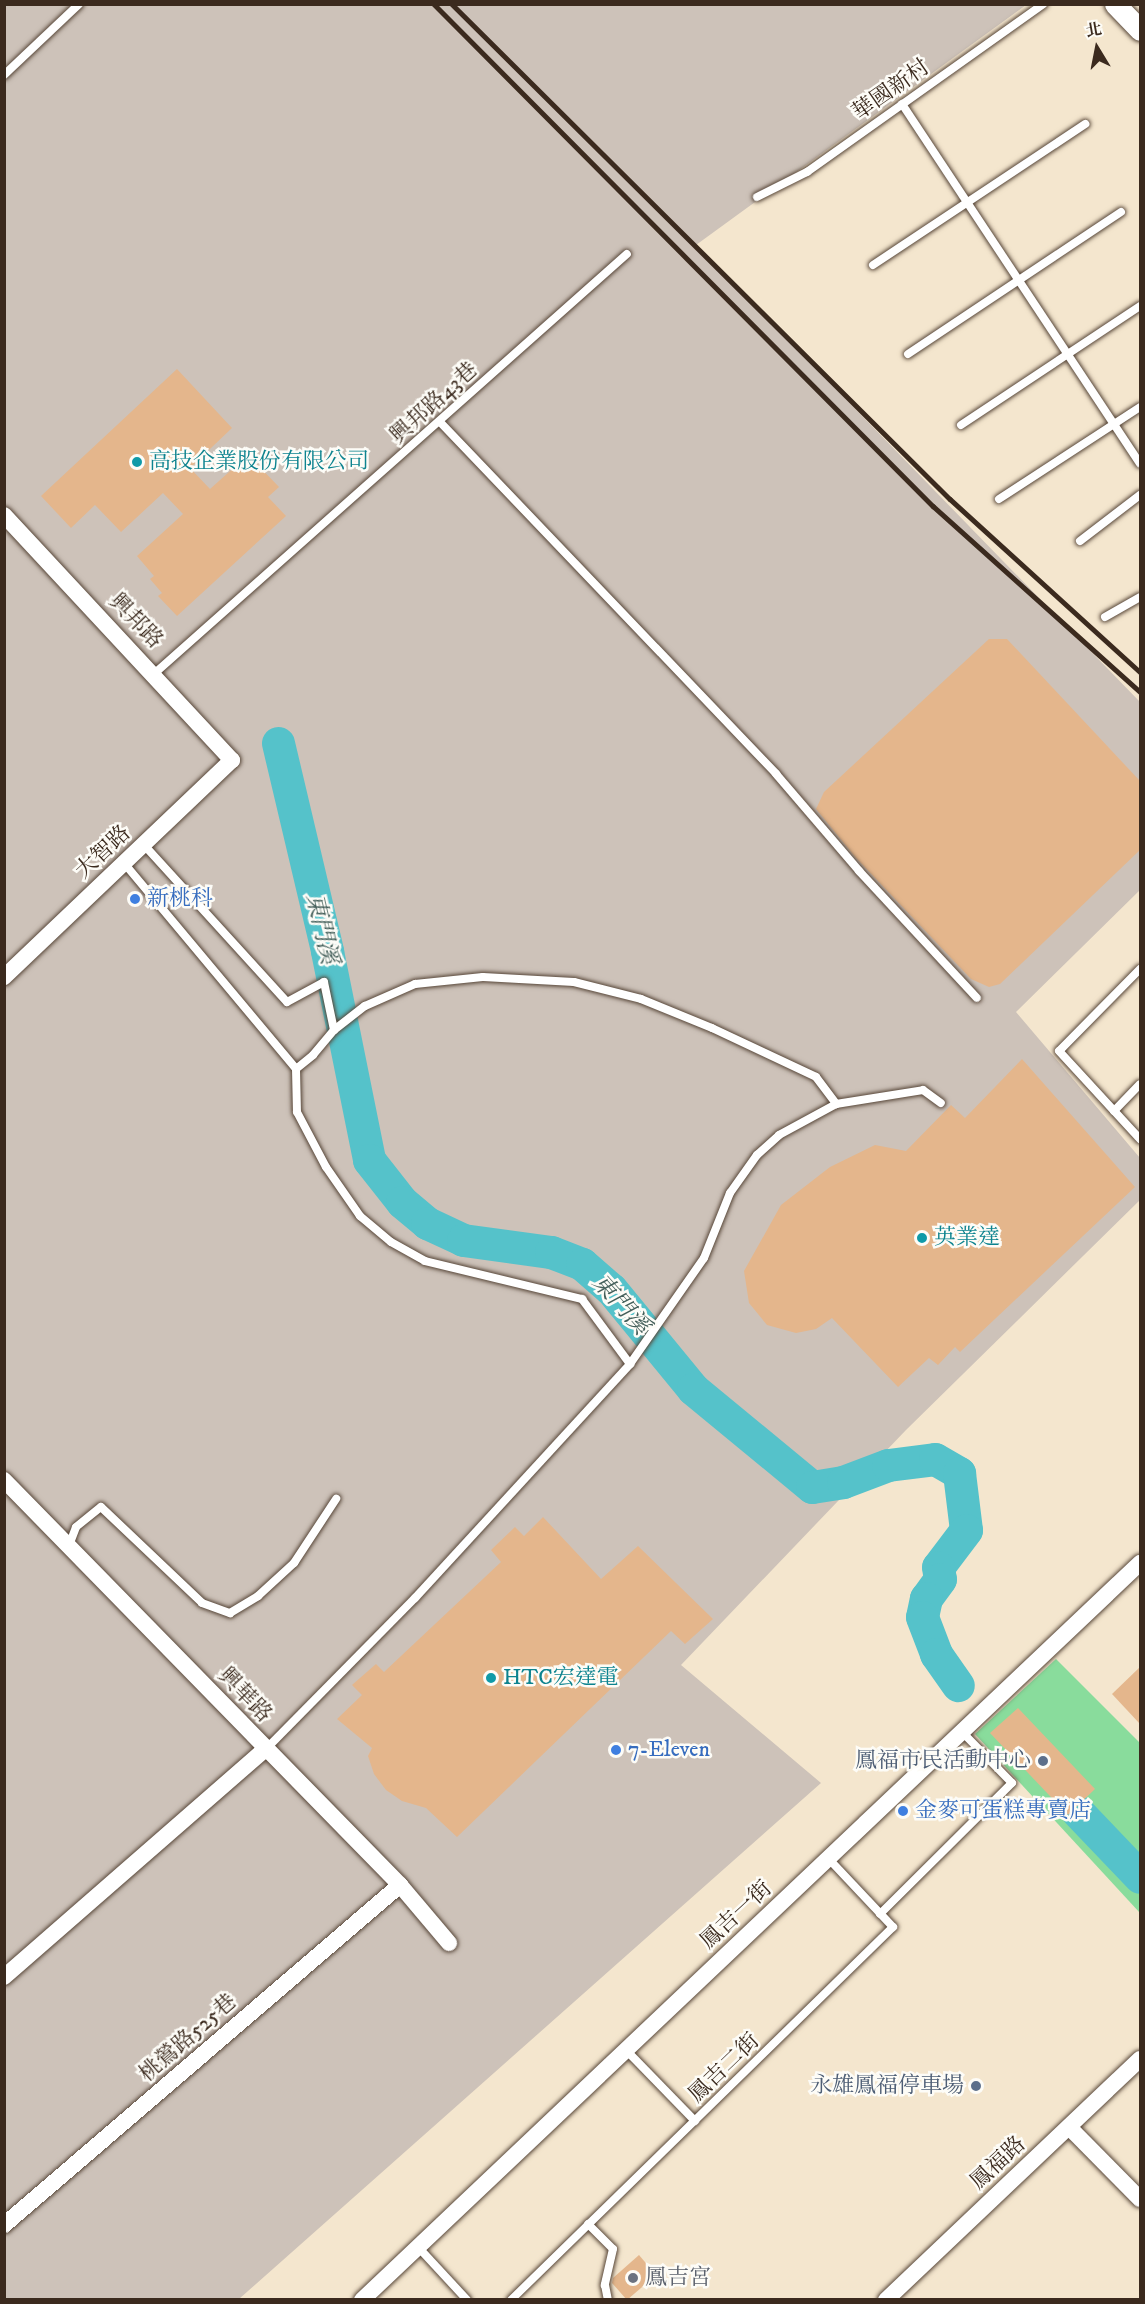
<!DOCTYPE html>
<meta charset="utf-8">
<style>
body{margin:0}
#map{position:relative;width:1145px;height:2304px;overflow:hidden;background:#f4e6ce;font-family:"IM FELL DW Pica","Noto Serif TC",serif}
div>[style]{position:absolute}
.industrial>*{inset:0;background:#cdc2b9}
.green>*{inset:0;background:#89dc9c}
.river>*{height:33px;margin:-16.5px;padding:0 16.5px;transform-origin:16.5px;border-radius:16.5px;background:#55c2ca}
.building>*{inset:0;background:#e4b68c}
.roads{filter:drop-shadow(0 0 2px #574638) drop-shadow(0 0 2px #574638)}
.service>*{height:8px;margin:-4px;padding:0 4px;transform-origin:4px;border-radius:4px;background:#fff}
.minor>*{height:16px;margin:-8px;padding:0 8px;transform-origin:8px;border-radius:8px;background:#fff}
.tertiary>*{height:21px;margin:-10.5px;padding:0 10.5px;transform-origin:10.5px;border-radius:10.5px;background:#fff}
.rail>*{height:4.5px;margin:-2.25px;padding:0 2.25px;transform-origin:2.25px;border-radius:2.25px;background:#3b2a1e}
.dots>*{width:16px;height:16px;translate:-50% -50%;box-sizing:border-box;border:3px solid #fdfcf7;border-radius:50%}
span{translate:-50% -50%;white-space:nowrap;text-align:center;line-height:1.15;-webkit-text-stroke:5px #fdfcf7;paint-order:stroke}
.street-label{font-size:22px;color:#3b2a1e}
.culture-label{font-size:22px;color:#0d838f}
.left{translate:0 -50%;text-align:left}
.shop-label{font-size:22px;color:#366cbe}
.service-label{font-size:22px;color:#4e5e75}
.right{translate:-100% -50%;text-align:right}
.worship-label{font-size:22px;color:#5b616d}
.water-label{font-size:24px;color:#445f5a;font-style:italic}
.frame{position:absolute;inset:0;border:6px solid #3b2a1e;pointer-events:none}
.north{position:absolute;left:1067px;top:18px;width:60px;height:60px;-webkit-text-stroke:4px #fdfcf7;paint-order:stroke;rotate:350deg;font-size:16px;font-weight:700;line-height:24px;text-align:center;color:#3b2a1e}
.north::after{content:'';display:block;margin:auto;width:21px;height:27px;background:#3b2a1e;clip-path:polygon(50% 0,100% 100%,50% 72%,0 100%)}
</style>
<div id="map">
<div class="industrial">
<div style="clip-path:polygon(5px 5px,1026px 5px,696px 245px,1140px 702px,1140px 890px,1016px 1012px,1140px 1158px,1140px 1200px,906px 1430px,681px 1665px,821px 1783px,239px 2299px,5px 2300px)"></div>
</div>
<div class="green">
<div style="clip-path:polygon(1056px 1659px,1140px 1743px,1140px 1913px,975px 1734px)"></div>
</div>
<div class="river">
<div style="left:278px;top:743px;width:214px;rotate:76.7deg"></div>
<div style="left:327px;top:951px;width:213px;rotate:78.6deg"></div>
<div style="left:369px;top:1160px;width:53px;rotate:51.8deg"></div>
<div style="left:402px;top:1202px;width:33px;rotate:40deg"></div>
<div style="left:427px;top:1223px;width:40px;rotate:25deg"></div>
<div style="left:463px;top:1240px;width:89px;rotate:7.8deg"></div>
<div style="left:551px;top:1252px;width:33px;rotate:21deg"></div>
<div style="left:582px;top:1264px;width:38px;rotate:41deg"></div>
<div style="left:611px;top:1289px;width:129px;rotate:50.6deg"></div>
<div style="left:693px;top:1389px;width:154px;rotate:39.5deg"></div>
<div style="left:812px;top:1487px;width:31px;rotate:-9deg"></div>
<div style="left:843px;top:1482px;width:48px;rotate:-20.7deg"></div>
<div style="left:888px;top:1465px;width:47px;rotate:-7.3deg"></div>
<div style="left:935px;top:1459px;width:28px;rotate:30deg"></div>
<div style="left:959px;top:1473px;width:57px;rotate:83deg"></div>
<div style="left:966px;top:1530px;width:46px;rotate:127.1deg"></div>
<div style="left:938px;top:1567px;width:12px;rotate:81deg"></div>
<div style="left:940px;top:1579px;width:24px;rotate:126deg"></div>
<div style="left:926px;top:1598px;width:19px;rotate:102deg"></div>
<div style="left:922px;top:1617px;width:40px;rotate:69deg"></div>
<div style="left:936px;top:1654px;width:38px;rotate:55deg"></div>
<div style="left:1077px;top:1811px;width:91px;rotate:46.3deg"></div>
</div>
<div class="building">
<div style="clip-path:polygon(177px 369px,232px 428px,190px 468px,210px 489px,238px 464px,244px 470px,254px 461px,279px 487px,268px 497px,286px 516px,177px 616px,158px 596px,162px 593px,150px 579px,154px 576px,137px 556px,183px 514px,163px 493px,121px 532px,95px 505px,71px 528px,41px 496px)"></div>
<div style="clip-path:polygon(989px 639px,1007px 639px,1140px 781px,1140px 850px,1000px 984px,989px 987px,971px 979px,855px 857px,816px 809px,824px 792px)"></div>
<div style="clip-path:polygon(1022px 1059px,1135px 1187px,960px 1352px,955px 1347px,938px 1365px,929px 1358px,898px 1387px,832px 1318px,816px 1329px,796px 1333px,767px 1325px,749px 1303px,744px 1271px,781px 1205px,830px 1167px,875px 1145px,906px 1151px,951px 1105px,965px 1118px)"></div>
<div style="clip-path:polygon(543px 1517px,601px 1579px,638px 1546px,713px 1619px,685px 1644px,671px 1631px,457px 1837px,426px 1808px,402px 1801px,386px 1790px,374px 1774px,368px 1756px,372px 1748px,337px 1719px,362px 1695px,352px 1685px,376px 1664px,384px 1672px,501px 1562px,491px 1550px,515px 1527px,524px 1536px)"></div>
<div style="clip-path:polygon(1140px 1667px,1140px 1724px,1112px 1694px)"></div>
<div style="clip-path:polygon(1018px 1708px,1095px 1789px,1068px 1815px,990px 1733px)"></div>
<div style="clip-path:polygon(639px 2255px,656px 2275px,627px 2300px,612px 2283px,613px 2278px)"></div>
</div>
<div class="roads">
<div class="service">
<div style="left:4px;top:75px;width:103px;rotate:-43.4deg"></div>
<div style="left:902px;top:104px;width:431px;rotate:56.5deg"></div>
<div style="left:757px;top:197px;width:56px;rotate:-26.6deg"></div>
<div style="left:807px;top:172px;width:290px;rotate:-35.4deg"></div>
<div style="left:873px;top:265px;width:255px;rotate:-33.6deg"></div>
<div style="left:908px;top:354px;width:256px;rotate:-33.7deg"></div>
<div style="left:440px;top:422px;width:487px;rotate:46.3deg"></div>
<div style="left:776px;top:774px;width:128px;rotate:49.4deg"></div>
<div style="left:859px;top:871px;width:173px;rotate:47.1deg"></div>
<div style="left:961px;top:425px;width:215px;rotate:-33.6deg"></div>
<div style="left:999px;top:499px;width:168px;rotate:-33.1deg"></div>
<div style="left:1080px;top:541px;width:76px;rotate:-37.5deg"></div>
<div style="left:1105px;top:617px;width:40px;rotate:-29.7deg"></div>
<div style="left:155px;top:673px;width:631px;rotate:-41.6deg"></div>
<div style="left:124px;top:863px;width:268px;rotate:50.1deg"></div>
<div style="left:296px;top:1069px;width:22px;rotate:-39deg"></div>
<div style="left:313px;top:1055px;width:33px;rotate:-50deg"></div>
<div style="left:334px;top:1030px;width:49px;rotate:-101.8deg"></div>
<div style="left:324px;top:982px;width:42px;rotate:151.6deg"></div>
<div style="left:287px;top:1002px;width:212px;rotate:-132.3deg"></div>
<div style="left:1140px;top:969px;width:115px;rotate:134.6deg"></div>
<div style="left:1059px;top:1051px;width:120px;rotate:47.4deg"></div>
<div style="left:334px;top:1030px;width:39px;rotate:-38deg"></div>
<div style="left:365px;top:1006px;width:55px;rotate:-23.7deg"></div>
<div style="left:415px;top:984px;width:68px;rotate:-5.9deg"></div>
<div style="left:483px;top:977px;width:91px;rotate:3.1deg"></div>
<div style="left:574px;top:982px;width:69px;rotate:14.2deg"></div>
<div style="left:641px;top:999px;width:77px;rotate:22.2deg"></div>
<div style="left:712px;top:1028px;width:115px;rotate:25.2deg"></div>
<div style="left:816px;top:1077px;width:34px;rotate:53deg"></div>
<div style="left:296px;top:1069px;width:43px;rotate:88.7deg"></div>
<div style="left:297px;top:1112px;width:62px;rotate:62.2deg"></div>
<div style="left:326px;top:1167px;width:60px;rotate:55.2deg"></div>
<div style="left:360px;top:1216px;width:40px;rotate:40deg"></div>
<div style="left:391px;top:1242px;width:39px;rotate:29deg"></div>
<div style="left:425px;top:1261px;width:162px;rotate:13.6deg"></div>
<div style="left:582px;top:1299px;width:81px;rotate:53.6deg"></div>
<div style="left:1114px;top:1111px;width:37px;rotate:-46deg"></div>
<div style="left:68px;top:1548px;width:22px;rotate:-69deg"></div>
<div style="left:76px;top:1527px;width:32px;rotate:-39deg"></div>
<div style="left:101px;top:1507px;width:139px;rotate:43.5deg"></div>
<div style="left:202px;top:1603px;width:30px;rotate:20deg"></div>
<div style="left:230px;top:1613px;width:33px;rotate:-31deg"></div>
<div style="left:258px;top:1596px;width:49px;rotate:-42.5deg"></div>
<div style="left:294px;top:1563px;width:77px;rotate:-56.7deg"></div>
<div style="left:266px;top:1749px;width:212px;rotate:-45.4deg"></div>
<div style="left:415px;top:1598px;width:318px;rotate:-47.4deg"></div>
<div style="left:630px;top:1364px;width:129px;rotate:-55.1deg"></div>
<div style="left:704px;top:1258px;width:70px;rotate:-68.2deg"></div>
<div style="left:730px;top:1193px;width:47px;rotate:-54.6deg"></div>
<div style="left:757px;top:1155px;width:30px;rotate:-42deg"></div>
<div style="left:779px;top:1135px;width:65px;rotate:-28.5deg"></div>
<div style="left:836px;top:1104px;width:88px;rotate:-9.1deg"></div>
<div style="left:923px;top:1090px;width:22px;rotate:36deg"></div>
<div style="left:880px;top:1914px;width:186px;rotate:-44.8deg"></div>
<div style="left:1012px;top:1783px;width:71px;rotate:-134.4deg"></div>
<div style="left:626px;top:2050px;width:99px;rotate:45.8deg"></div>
<div style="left:588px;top:2224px;width:35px;rotate:45deg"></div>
<div style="left:613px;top:2249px;width:37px;rotate:103deg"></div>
<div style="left:605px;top:2285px;width:15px;rotate:79deg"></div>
<div style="left:418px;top:2247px;width:72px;rotate:47.2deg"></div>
<div style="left:511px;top:2300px;width:534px;rotate:-44.32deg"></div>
<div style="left:893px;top:1927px;width:95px;rotate:-133.3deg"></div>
</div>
<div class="minor">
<div style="left:4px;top:515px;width:335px;rotate:47.1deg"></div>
<div style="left:232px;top:760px;width:315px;rotate:136.4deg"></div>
<div style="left:4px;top:1480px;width:566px;rotate:45.64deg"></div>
<div style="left:400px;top:1885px;width:76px;rotate:49.8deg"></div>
<div style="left:4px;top:1977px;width:347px;rotate:-41.1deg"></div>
<div style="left:1069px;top:2127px;width:101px;rotate:45.4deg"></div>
<div style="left:4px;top:2225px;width:522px;rotate:-40.65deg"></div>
<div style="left:362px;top:2300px;width:1072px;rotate:-43.45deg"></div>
<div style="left:886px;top:2300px;width:350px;rotate:-43.5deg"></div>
</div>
<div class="tertiary">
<div style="left:1115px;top:4px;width:36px;rotate:46deg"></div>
</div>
</div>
<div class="rail">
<div style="left:434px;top:4px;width:708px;rotate:45.17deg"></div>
<div style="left:933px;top:506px;width:278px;rotate:41.9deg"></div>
<div style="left:452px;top:4px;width:702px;rotate:44.83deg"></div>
<div style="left:950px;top:499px;width:257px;rotate:42.3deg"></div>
</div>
<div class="dots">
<div style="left:137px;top:462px;background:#0f9aa8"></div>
<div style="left:135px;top:899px;background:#3f7fe0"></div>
<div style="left:922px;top:1238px;background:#0f9aa8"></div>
<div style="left:491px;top:1678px;background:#0f9aa8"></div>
<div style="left:616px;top:1750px;background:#3f7fe0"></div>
<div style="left:1043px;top:1761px;background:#5c6f8a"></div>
<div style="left:903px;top:1811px;background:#3f7fe0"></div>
<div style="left:976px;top:2086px;background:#5c6f8a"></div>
<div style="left:633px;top:2278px;background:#6b7280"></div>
</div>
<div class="street-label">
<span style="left:891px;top:90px;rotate:-35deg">華國新村</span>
<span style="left:434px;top:403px;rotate:-42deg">興邦路43巷</span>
<span style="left:136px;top:621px;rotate:46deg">興邦路</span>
<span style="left:103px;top:852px;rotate:-43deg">大智路</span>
<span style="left:245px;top:1695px;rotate:46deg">興華路</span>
<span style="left:736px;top:1915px;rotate:-43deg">鳳吉一街</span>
<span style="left:188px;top:2038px;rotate:-41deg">桃鶯路525巷</span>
<span style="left:724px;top:2068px;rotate:-44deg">鳳吉二街</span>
<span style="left:998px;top:2163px;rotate:-43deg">鳳福路</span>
</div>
<div class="culture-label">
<span class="left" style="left:149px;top:462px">高技企業股份有限公司</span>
<span class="left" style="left:934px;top:1238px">英業達</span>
<span class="left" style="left:503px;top:1678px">HTC宏達電</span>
</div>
<div class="shop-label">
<span class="left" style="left:147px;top:899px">新桃科</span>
<span class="left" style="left:628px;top:1750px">7-Eleven</span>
<span class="left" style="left:915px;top:1811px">金麥可蛋糕專賣店</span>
</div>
<div class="service-label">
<span class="right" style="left:1031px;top:1761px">鳳福市民活動中心</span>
<span class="right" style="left:964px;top:2086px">永雄鳳福停車場</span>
</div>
<div class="worship-label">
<span class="left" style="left:645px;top:2278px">鳳吉宮</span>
</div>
<div class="water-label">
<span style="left:321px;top:929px;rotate:77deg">東門溪</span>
<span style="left:620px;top:1305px;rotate:48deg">東門溪</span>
</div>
<div class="frame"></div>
<div class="north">北</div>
</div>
